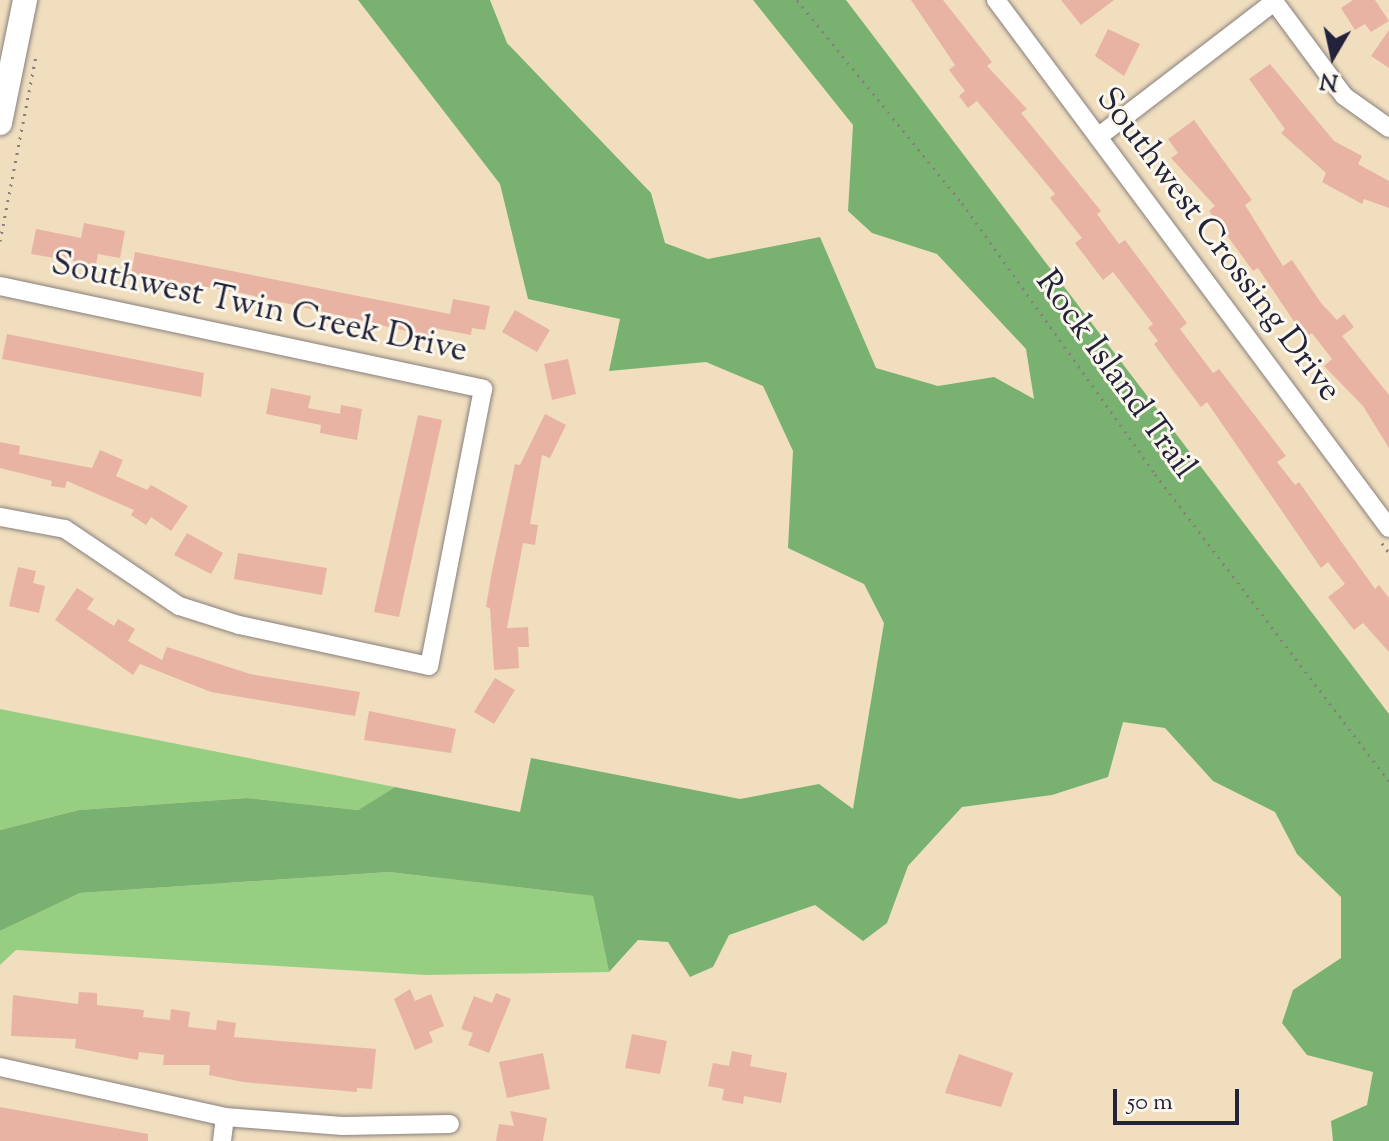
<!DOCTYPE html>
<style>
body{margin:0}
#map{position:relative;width:1389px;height:1141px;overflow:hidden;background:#f0debf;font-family:"Sorts Mill Goudy",serif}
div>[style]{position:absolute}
.green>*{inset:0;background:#97cf82}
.forest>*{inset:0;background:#79b270}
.building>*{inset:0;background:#e9b3a3}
.path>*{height:3px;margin-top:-1.5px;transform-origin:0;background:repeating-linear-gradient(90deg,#89807d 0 2px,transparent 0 8px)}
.roads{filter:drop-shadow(0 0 2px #89807d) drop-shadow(0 0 2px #89807d)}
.minor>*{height:18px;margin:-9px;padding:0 9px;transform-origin:9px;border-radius:9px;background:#fff}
.major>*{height:24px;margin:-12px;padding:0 12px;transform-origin:12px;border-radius:12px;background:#fff}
span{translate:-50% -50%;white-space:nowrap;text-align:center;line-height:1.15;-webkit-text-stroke:6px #fbf7ec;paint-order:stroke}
.street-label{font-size:34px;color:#22223b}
.north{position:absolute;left:1293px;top:16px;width:80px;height:80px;-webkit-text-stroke:6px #fbf7ec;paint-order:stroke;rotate:189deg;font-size:22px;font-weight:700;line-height:32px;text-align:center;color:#22223b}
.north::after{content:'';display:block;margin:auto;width:28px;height:36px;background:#22223b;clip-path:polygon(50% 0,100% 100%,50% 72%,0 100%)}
.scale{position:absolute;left:1113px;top:1089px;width:126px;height:36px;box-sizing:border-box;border:4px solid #22223b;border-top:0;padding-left:10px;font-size:24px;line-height:28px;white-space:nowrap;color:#22223b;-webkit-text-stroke:6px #fbf7ec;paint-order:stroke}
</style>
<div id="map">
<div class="green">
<div style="clip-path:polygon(0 709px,395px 787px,358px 810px,247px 798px,79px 810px,0 830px)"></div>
<div style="clip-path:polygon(389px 872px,593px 896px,609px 972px,426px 975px,16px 950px,0 965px,0 931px,80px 893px)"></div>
</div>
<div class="forest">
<div style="clip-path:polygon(358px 0,490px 0,507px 43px,651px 193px,665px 243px,708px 259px,820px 237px,876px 368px,938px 386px,994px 377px,1034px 399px,1026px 349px,937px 254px,872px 233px,848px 211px,853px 125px,753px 0,846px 0,1389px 714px,1389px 1141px,1333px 1141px,1331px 1121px,1367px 1105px,1373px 1072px,1307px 1055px,1282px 1023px,1293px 990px,1341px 958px,1341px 897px,1297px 854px,1275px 812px,1213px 781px,1165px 728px,1123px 722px,1108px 777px,1052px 795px,962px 807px,908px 866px,887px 923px,863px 941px,815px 905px,729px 935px,713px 967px,690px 977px,668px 942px,638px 940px,609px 972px,593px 896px,389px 872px,80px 893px,0 931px,0 830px,79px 810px,247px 798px,358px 810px,395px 787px,520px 812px,531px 758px,740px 799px,819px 784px,853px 809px,884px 623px,864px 584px,788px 548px,793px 451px,763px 386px,706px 362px,609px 371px,620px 319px,528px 299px,500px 184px)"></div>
</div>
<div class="building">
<div style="clip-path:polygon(911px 0,943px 0,992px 62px,987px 66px,1027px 109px,1021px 113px,1101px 211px,1097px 214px,1119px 244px,1125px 240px,1187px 323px,1180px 329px,1213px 373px,1219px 369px,1286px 456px,1277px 462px,1295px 485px,1299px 482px,1375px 589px,1379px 585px,1389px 598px,1389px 652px,1363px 623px,1354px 630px,1328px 597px,1345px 584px,1328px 562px,1321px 568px,1207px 402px,1201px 407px,1175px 373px,1154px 344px,1158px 341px,1148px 328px,1153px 324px,1113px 272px,1103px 280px,1075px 243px,1082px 238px,1050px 198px,1055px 194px,977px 101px,968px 108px,959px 96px,965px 91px,949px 70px,955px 65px)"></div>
<div style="clip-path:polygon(1061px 0,1114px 0,1081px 25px)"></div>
<div style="clip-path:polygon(1353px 0,1375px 0,1389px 21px,1371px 32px,1365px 24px,1355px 30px,1341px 8px)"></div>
<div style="clip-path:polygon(1108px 29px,1140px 44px,1124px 76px,1095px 56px)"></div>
<div style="clip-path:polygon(1389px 30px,1389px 68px,1371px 56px)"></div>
<div style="clip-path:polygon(1270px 64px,1334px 141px,1362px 156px,1358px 164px,1389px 181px,1389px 208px,1364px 199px,1362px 204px,1322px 182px,1326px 173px,1281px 133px,1285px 129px,1249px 79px)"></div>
<div style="clip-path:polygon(1194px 120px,1252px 200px,1245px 205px,1283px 266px,1292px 260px,1321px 303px,1337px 320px,1344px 314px,1354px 327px,1342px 336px,1389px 395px,1389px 448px,1363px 406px,1324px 366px,1332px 359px,1312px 333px,1305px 338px,1258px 268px,1253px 271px,1209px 211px,1215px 206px,1171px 158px,1178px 153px,1168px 139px)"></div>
<div style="clip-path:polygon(84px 223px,125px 231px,120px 258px,98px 254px,96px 265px,31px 254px,36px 229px,81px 238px)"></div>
<div style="clip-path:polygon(135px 252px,450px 314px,453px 299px,490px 306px,485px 330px,472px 328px,471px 335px,434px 328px,433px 337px,237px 292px,131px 275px)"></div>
<div style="clip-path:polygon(515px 310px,550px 330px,537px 352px,502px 332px)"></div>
<div style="clip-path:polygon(7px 334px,204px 373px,201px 397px,2px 359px)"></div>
<div style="clip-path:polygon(568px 359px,576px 394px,552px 400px,544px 364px)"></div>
<div style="clip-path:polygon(271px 388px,311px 396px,308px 408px,340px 414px,341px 405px,362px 409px,357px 440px,320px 433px,321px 425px,266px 414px)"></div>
<div style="clip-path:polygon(545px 414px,566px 425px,550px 458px,542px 455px,530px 524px,538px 525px,535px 545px,523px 543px,507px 628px,528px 627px,529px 647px,518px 647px,519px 668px,494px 670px,490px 608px,486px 607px,492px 571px,515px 464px,520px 465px)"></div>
<div style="clip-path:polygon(418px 415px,442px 420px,399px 617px,374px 612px)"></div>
<div style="clip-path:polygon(0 442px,20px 446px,19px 454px,92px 468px,100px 450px,123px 460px,116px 476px,147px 490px,151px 485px,188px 506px,171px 531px,151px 517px,146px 525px,131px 515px,134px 510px,67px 481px,65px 488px,51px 486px,52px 481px,0 468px)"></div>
<div style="clip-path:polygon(187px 533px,223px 553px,211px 574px,174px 555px)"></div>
<div style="clip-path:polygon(238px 553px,327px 568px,322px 595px,234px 579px)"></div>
<div style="clip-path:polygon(18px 567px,36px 571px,33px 583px,45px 586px,39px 613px,9px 606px)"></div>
<div style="clip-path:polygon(77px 588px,94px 599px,87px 609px,114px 626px,118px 619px,135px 629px,128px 641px,162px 660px,167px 647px,250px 674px,360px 692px,355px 716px,211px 692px,140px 664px,133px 675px,55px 620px)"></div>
<div style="clip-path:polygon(495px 678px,515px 690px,494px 724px,474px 712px)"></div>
<div style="clip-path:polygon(369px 711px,456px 729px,451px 753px,364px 740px)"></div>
<div style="clip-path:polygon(410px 989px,415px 1001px,431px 994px,444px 1026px,429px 1032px,433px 1042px,415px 1050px,394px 999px)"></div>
<div style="clip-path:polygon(79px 992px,97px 993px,97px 1005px,144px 1010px,143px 1017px,170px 1020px,171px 1009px,190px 1012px,188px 1027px,216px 1030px,217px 1020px,236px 1023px,234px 1037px,376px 1049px,372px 1089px,357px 1088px,357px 1092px,243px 1082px,209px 1075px,210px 1065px,163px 1065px,164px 1055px,139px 1052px,138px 1060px,75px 1048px,76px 1039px,11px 1036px,13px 995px,78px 1004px)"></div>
<div style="clip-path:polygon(496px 993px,511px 999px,489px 1053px,468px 1045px,473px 1033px,461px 1029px,474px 996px,492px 1003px)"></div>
<div style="clip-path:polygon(632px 1034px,667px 1041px,660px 1074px,625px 1068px)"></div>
<div style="clip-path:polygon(732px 1051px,752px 1055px,750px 1066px,787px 1073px,781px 1103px,744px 1096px,743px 1104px,722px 1100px,724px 1089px,708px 1086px,713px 1063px,729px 1066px)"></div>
<div style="clip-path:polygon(543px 1053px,550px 1089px,507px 1098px,499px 1062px)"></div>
<div style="clip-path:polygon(959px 1054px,1013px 1073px,1001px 1107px,945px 1093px)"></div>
<div style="clip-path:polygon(0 1107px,148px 1134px,148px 1141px,0 1141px)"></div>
<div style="clip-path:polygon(510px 1111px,547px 1118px,543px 1141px,496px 1141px,499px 1124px,514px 1126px)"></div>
</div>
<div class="path">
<div style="left:797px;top:0;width:262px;rotate:50.9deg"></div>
<div style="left:962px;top:203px;width:333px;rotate:54.5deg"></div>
<div style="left:1155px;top:474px;width:386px;rotate:52.7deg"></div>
<div style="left:0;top:241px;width:188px;rotate:-79deg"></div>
<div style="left:1382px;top:543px;width:12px;rotate:55deg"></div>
</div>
<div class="roads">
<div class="minor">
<div style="left:996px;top:0;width:658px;rotate:53.34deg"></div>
<div style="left:1273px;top:0;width:119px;rotate:53.5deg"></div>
<div style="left:1344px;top:96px;width:55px;rotate:35.4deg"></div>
<div style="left:1098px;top:137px;width:222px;rotate:-37.5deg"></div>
<div style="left:0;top:286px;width:494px;rotate:12deg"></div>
<div style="left:483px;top:389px;width:282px;rotate:101deg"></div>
<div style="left:429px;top:666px;width:194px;rotate:-167.8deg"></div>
<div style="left:239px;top:625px;width:63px;rotate:-162.4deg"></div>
<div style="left:179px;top:606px;width:138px;rotate:-146deg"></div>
<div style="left:65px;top:529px;width:66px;rotate:-169.5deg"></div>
<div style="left:0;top:1067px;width:230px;rotate:12.5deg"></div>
<div style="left:225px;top:1117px;width:118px;rotate:4.4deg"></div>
<div style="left:343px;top:1126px;width:107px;rotate:-1.1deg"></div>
<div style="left:222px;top:1141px;width:24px;rotate:-83deg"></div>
</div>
<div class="major">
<div style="left:0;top:123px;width:126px;rotate:-78.5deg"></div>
</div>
</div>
<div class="street-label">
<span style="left:1218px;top:245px;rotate:53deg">Southwest Crossing Drive</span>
<span style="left:259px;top:308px;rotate:12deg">Southwest Twin Creek Drive</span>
<span style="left:1115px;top:375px;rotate:54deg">Rock Island Trail</span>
</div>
<div class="north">N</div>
<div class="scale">50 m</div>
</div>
